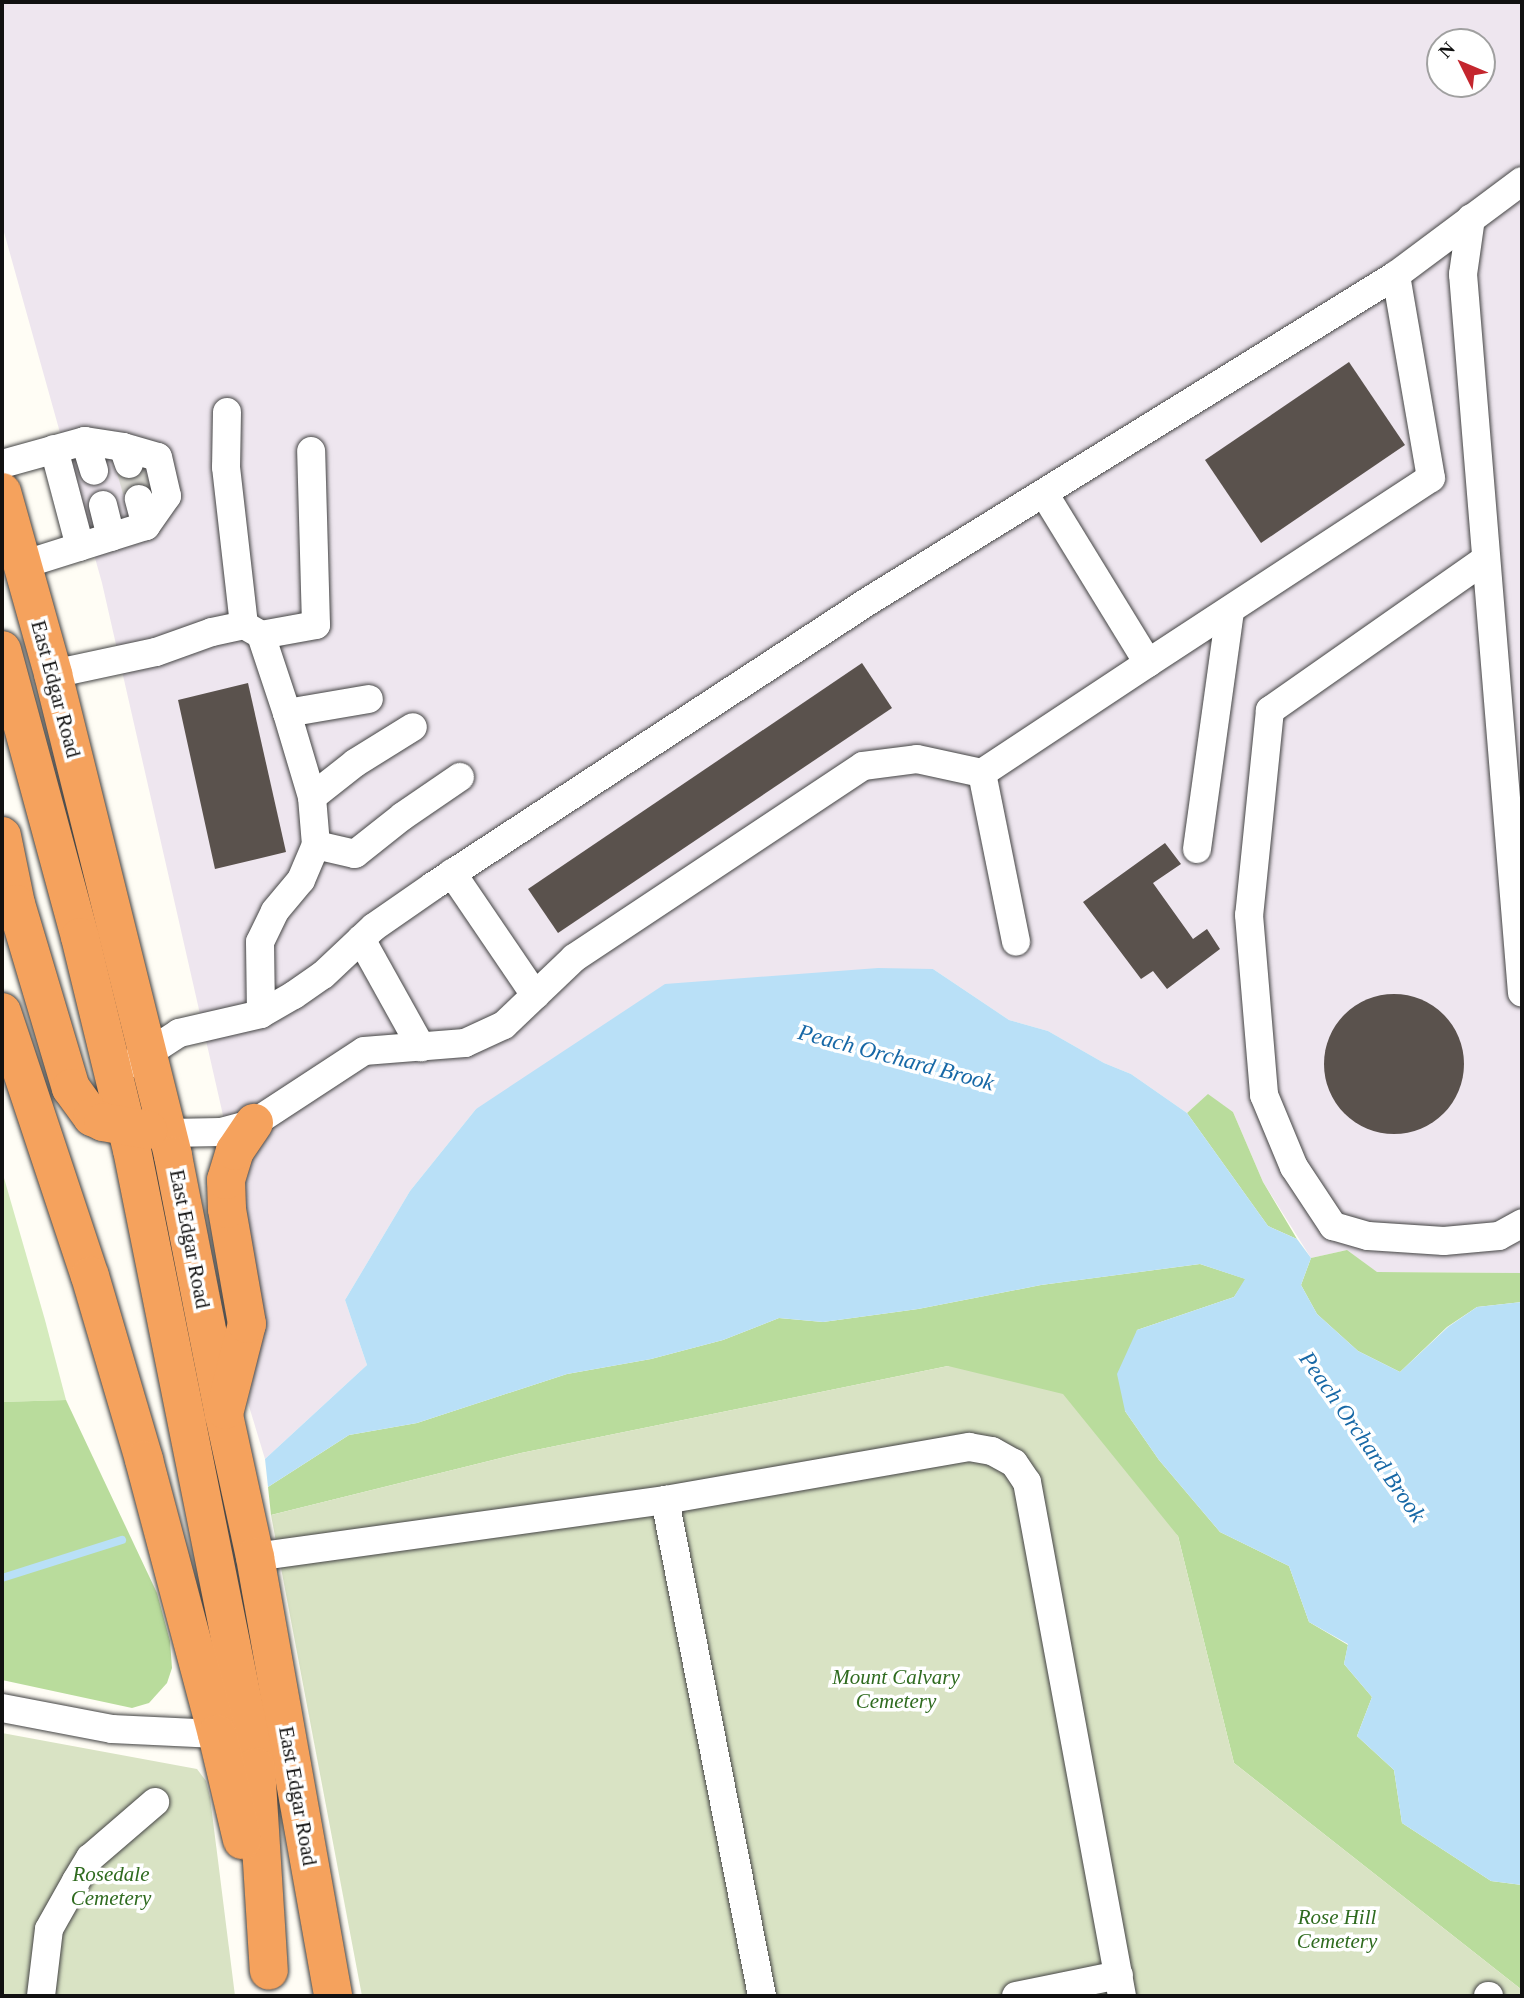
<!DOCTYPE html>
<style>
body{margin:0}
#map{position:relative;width:1524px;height:1998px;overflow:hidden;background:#fffdf5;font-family:Georgia,serif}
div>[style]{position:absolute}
.industrial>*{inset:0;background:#eee6ef}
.green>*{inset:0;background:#d5ebbd}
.forest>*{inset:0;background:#b9dc9c}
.cemetery>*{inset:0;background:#d9e3c4}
.water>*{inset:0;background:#b9e0f7}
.stream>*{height:8px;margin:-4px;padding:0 4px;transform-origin:4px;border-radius:4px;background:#b9e0f7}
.building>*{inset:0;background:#5a524d}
.round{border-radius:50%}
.minor-tunnel>*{height:28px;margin-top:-14px;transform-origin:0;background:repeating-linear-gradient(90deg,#dbdad3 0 28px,transparent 0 42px)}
.roads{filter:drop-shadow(0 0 2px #444) drop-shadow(0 0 2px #444)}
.minor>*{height:28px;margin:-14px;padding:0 14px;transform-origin:14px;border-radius:14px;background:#fff}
.highway>*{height:38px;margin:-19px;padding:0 19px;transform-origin:19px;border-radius:19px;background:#f5a25d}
span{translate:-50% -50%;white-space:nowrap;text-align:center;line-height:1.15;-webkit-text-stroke:7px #fff;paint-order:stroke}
.street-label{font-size:21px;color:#111}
.park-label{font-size:21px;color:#2f6b1f;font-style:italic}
.water-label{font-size:23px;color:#1768a6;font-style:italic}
.frame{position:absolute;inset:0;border:4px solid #111;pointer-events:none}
.north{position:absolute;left:1426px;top:28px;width:70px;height:70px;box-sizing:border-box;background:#fff;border:2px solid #a0a0a0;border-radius:50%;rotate:313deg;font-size:19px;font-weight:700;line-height:28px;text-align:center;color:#111}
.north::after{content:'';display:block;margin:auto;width:24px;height:32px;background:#c4262e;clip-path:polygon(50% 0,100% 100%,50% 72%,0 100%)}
</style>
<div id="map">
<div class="industrial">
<div style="clip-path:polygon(evenodd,2px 2px,1522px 2px,1522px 1273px,1376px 1272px,1347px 1250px,1311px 1258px,1263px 1182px,1233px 1112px,1208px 1095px,1187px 1113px,1131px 1074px,1104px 1063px,1048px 1031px,1009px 1020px,933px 969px,476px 1109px,410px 1191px,345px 1300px,367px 1365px,265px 1459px,248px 1403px,263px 1329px,245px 1212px,102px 583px,2px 225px,2px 2px,1440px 42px,1482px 42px,1482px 84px,1440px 84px,1440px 42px)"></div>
</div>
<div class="green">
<div style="clip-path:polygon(2px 1171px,45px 1320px,66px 1400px,2px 1402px)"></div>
</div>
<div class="forest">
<div style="clip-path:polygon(1208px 1094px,1233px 1112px,1263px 1182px,1297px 1239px,1268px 1226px,1187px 1113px)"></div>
<div style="clip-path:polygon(1347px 1250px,1377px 1272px,1522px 1273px,1522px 1302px,1477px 1307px,1447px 1327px,1400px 1372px,1358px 1351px,1317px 1314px,1301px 1285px,1311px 1258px)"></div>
<div style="clip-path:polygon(1200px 1264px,1246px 1279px,1234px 1297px,1137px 1330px,1125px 1411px,1159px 1460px,1220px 1532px,1289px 1566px,1309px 1622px,1348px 1645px,1344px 1664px,1372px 1697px,1357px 1736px,1394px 1770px,1402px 1823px,1491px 1881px,1522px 1885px,1522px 1990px,1234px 1763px,1178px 1536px,948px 1366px,521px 1453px,271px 1515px,268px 1487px,349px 1435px,417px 1423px,567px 1374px,651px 1359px,723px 1340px,779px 1318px,823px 1322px,918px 1309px,1041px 1285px)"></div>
<div style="clip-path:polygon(66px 1400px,157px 1593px,170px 1641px,172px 1668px,167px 1683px,149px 1703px,132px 1708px,2px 1680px,2px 1402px)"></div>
</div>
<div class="cemetery">
<div style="clip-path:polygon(948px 1366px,1063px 1394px,1178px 1536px,1234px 1763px,1522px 1990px,1522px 1996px,362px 1996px,271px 1515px,521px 1453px)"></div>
<div style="clip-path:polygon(2px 1733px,197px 1769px,206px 1781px,210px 1797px,235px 1996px,2px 1996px)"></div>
</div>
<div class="water">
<div style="clip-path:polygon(878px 968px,933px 969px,1009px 1020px,1048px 1031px,1104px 1063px,1131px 1074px,1187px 1113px,1268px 1226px,1297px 1239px,1311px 1258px,1301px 1285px,1317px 1314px,1358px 1351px,1400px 1372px,1448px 1327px,1477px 1307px,1522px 1302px,1522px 1885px,1491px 1881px,1402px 1823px,1394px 1770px,1357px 1736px,1372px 1697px,1344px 1664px,1348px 1644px,1309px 1622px,1289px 1566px,1220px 1532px,1159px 1460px,1125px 1411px,1117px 1374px,1137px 1330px,1234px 1297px,1245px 1279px,1200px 1264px,1041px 1285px,918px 1309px,823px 1322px,779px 1318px,723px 1340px,651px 1359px,567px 1374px,417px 1423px,349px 1435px,268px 1487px,265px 1459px,367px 1365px,345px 1300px,410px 1191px,476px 1109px,665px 984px)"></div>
</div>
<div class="stream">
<div style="left:2px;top:1578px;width:126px;rotate:-17.6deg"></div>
</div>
<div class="building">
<div style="clip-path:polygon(1349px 362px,1405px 445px,1261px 543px,1205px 460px)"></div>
<div style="clip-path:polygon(862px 663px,892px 708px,558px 933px,528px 889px)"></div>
<div style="clip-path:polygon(248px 683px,286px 852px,215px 869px,178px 700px)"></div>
<div style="clip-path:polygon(1165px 843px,1181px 864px,1153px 883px,1193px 939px,1207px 929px,1220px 949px,1167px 989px,1153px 971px,1141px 979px,1083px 902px)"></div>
<div class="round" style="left:1324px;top:994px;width:140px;height:140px"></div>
</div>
<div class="minor-tunnel">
<div style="left:129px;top:464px;width:36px;rotate:74deg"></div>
</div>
<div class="roads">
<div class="minor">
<div style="left:1471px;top:218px;width:57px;rotate:98.1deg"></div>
<div style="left:1463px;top:274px;width:721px;rotate:85.31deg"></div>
<div style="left:227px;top:412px;width:55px;rotate:91deg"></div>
<div style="left:226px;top:467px;width:159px;rotate:83.5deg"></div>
<div style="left:85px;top:441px;width:31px;rotate:73deg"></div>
<div style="left:123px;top:447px;width:36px;rotate:16deg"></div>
<div style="left:158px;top:457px;width:40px;rotate:77deg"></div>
<div style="left:167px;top:496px;width:37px;rotate:125deg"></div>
<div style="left:54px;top:449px;width:101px;rotate:75.1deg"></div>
<div style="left:2px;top:464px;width:86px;rotate:-15.5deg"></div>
<div style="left:85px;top:441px;width:38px;rotate:9deg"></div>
<div style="left:123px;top:447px;width:18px;rotate:71deg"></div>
<div style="left:103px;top:505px;width:33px;rotate:76deg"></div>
<div style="left:1486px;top:559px;width:264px;rotate:145deg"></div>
<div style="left:1270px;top:710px;width:206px;rotate:95.8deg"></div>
<div style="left:1249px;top:915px;width:181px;rotate:85.2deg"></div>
<div style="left:1264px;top:1095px;width:78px;rotate:67.4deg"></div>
<div style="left:1294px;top:1167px;width:71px;rotate:56.5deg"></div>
<div style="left:1333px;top:1226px;width:36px;rotate:16deg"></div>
<div style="left:1368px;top:1236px;width:76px;rotate:3.8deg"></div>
<div style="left:1444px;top:1241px;width:55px;rotate:-5.2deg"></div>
<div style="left:1499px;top:1236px;width:26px;rotate:-29deg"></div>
<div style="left:22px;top:565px;width:130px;rotate:-17.5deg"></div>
<div style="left:146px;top:526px;width:28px;rotate:-105deg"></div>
<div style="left:261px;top:635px;width:56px;rotate:-10.3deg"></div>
<div style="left:316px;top:625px;width:174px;rotate:-91.6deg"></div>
<div style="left:1148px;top:663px;width:338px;rotate:-33.2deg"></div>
<div style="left:1431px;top:478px;width:206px;rotate:-99.8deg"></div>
<div style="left:53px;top:674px;width:105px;rotate:-12.1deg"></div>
<div style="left:156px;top:652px;width:59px;rotate:-19.7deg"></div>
<div style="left:212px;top:632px;width:33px;rotate:-12deg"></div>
<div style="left:244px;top:625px;width:20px;rotate:30deg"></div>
<div style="left:261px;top:635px;width:82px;rotate:71.6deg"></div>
<div style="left:982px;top:773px;width:172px;rotate:78.6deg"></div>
<div style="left:312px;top:797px;width:88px;rotate:-106.6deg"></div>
<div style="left:287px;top:713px;width:83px;rotate:-9.7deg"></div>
<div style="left:316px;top:845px;width:48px;rotate:-94.8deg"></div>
<div style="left:312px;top:797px;width:55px;rotate:-38.3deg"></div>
<div style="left:355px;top:763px;width:68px;rotate:-31.8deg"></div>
<div style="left:1197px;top:849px;width:240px;rotate:-82.1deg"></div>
<div style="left:452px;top:873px;width:148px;rotate:55.8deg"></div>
<div style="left:361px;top:939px;width:124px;rotate:60.9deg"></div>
<div style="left:261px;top:1014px;width:72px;rotate:-90.8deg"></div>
<div style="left:260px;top:942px;width:34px;rotate:-64deg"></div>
<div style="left:275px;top:911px;width:40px;rotate:-50deg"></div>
<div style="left:301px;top:880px;width:38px;rotate:-67deg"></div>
<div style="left:316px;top:845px;width:40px;rotate:13deg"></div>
<div style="left:355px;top:854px;width:61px;rotate:-38.4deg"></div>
<div style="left:403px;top:816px;width:69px;rotate:-34.4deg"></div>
<div style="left:133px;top:1063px;width:55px;rotate:-33.1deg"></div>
<div style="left:179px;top:1033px;width:84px;rotate:-13deg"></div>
<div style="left:261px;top:1014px;width:38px;rotate:-30deg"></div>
<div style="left:294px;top:995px;width:35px;rotate:-35deg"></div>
<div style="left:323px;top:975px;width:70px;rotate:-43.3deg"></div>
<div style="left:374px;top:927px;width:72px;rotate:-34.8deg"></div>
<div style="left:433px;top:886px;width:519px;rotate:-33.2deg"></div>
<div style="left:867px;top:602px;width:622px;rotate:-31.72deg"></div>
<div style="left:1396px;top:275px;width:157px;rotate:-36.7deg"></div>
<div style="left:168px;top:1133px;width:53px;rotate:-1.1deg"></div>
<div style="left:221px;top:1132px;width:34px;rotate:-15deg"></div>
<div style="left:254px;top:1123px;width:131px;rotate:-33.2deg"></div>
<div style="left:364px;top:1051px;width:101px;rotate:-4.5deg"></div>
<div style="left:465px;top:1043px;width:43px;rotate:-24.8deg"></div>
<div style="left:504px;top:1025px;width:97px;rotate:-43.7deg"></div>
<div style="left:574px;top:958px;width:347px;rotate:-33.6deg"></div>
<div style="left:863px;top:766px;width:54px;rotate:-7.4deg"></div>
<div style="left:917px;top:759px;width:66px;rotate:12.2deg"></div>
<div style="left:982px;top:773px;width:199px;rotate:-33.5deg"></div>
<div style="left:1148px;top:663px;width:197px;rotate:-121.5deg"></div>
<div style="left:665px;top:1500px;width:505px;rotate:78.93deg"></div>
<div style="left:255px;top:1557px;width:414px;rotate:-7.9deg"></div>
<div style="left:665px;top:1500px;width:309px;rotate:-9.9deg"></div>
<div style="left:969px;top:1447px;width:23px;rotate:10deg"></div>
<div style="left:992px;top:1451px;width:25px;rotate:29deg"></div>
<div style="left:1014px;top:1463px;width:23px;rotate:56deg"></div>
<div style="left:1027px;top:1482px;width:523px;rotate:79.53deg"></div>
<div style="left:2px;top:1708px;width:112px;rotate:10.8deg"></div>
<div style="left:112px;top:1729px;width:105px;rotate:2.7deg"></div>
<div style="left:41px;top:1996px;width:67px;rotate:-83.2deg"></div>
<div style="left:49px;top:1929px;width:55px;rotate:-60.6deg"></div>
<div style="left:76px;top:1881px;width:27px;rotate:-59deg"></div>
<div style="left:90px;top:1858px;width:86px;rotate:-40.7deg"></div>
<div style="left:1016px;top:1996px;width:105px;rotate:-11.5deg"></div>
<div style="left:1488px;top:1996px;width:1px"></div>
</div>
<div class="highway">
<div style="left:2px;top:492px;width:189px;rotate:74.3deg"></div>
<div style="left:53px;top:674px;width:497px;rotate:76deg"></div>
<div style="left:173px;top:1156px;width:264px;rotate:78.9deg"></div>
<div style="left:224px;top:1415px;width:145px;rotate:77.7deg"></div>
<div style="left:255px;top:1557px;width:446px;rotate:79.9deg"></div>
<div style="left:2px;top:650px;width:297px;rotate:74.8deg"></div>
<div style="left:80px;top:937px;width:219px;rotate:76.3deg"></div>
<div style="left:132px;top:1150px;width:629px;rotate:78.64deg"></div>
<div style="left:256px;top:1767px;width:204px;rotate:86.4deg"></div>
<div style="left:2px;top:836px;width:69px;rotate:78.4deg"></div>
<div style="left:16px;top:904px;width:192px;rotate:73.4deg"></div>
<div style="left:71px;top:1088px;width:36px;rotate:54deg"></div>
<div style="left:92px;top:1117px;width:12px;rotate:24deg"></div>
<div style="left:103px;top:1122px;width:46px;rotate:10.1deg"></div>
<div style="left:2px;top:1012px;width:278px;rotate:71.6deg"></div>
<div style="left:90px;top:1276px;width:192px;rotate:73.6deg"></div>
<div style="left:144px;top:1460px;width:284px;rotate:75.1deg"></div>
<div style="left:217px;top:1734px;width:109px;rotate:76.7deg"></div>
<div style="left:225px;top:1410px;width:89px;rotate:-75.7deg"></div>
<div style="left:247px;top:1324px;width:117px;rotate:-99.9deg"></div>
<div style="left:227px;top:1209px;width:29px;rotate:-92deg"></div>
<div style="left:226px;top:1180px;width:30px;rotate:-73deg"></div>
<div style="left:235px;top:1151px;width:34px;rotate:-56deg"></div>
</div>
</div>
<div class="street-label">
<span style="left:56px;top:689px;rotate:75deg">East Edgar Road</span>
<span style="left:190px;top:1239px;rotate:79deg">East Edgar Road</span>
<span style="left:298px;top:1796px;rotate:80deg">East Edgar Road</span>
</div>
<div class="park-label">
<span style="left:896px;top:1689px">Mount Calvary<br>Cemetery</span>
<span style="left:111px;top:1886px">Rosedale<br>Cemetery</span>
<span style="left:1337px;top:1929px">Rose Hill<br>Cemetery</span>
</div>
<div class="water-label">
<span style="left:896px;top:1058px;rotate:15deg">Peach Orchard Brook</span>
<span style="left:1362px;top:1437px;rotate:55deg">Peach Orchard Brook</span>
</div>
<div class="frame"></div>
<div class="north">N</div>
</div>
